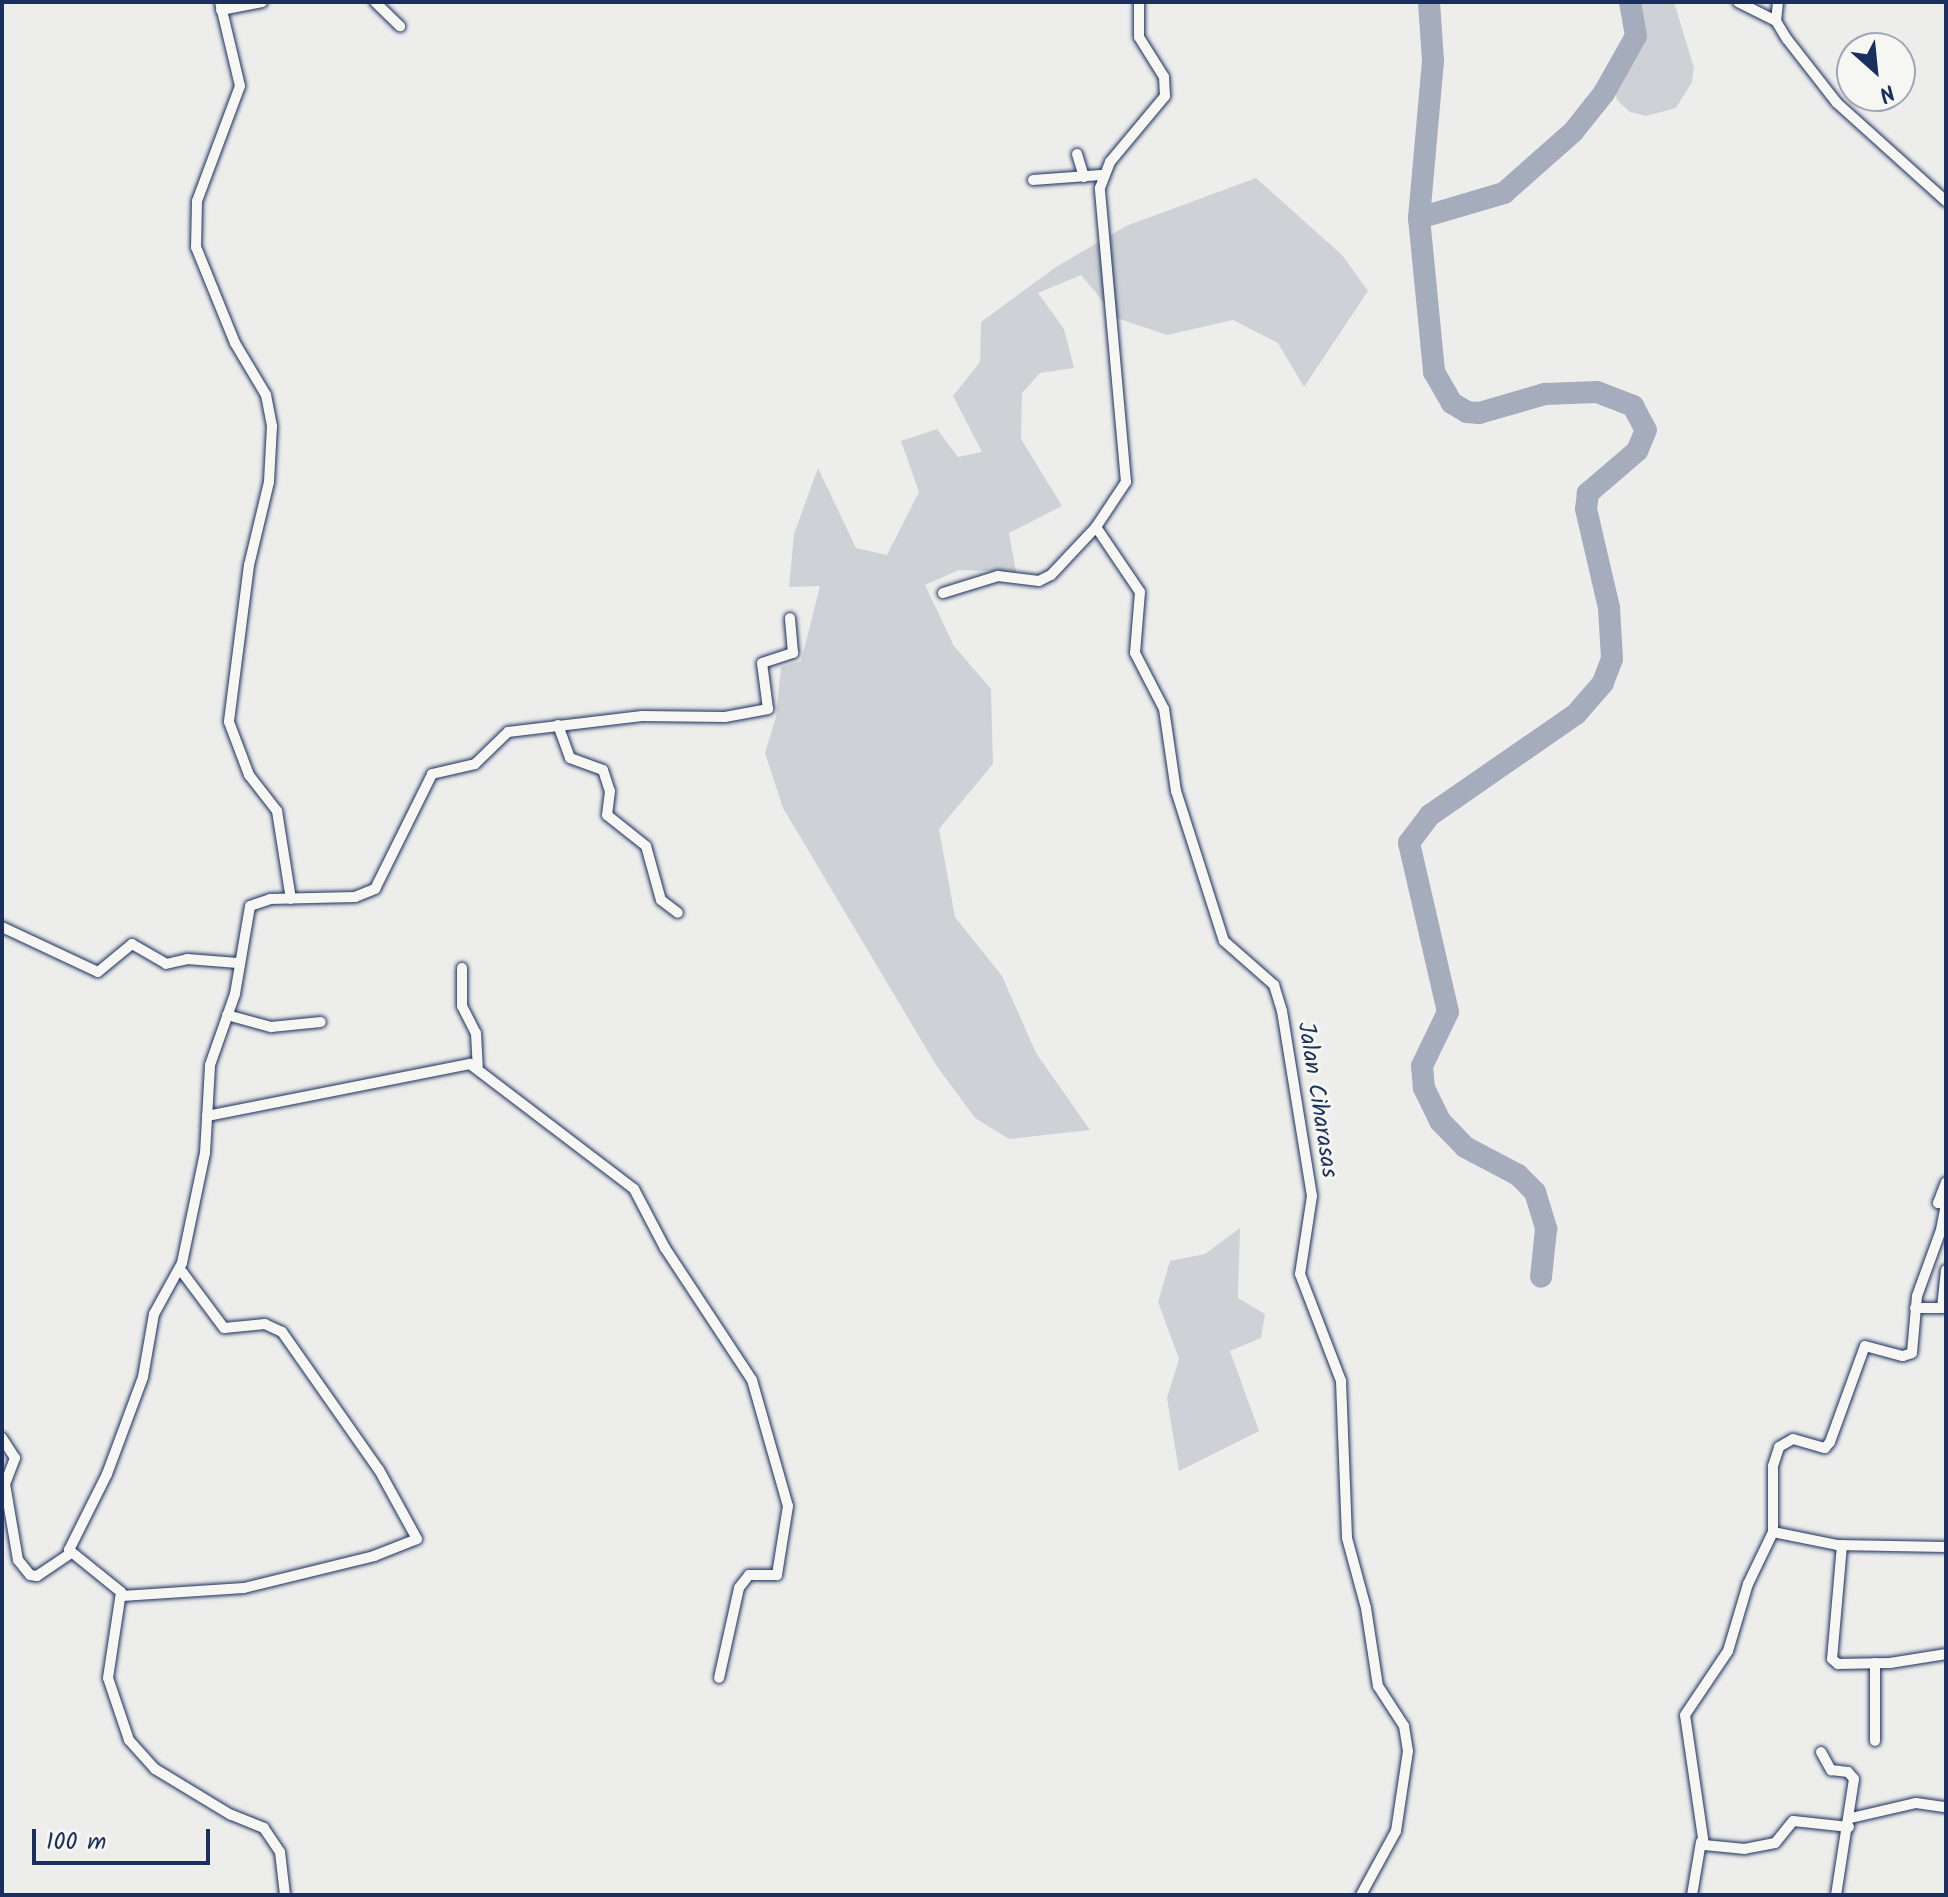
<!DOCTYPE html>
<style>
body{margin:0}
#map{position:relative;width:1948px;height:1897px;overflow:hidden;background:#edeeec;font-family:Kalam,sans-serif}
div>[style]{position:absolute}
.green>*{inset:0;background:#ced2d7}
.river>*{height:22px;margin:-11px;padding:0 11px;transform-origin:11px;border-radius:11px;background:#a5acbc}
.roads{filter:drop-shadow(0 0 2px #1b2f5e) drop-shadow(0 0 2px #1b2f5e)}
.street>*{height:10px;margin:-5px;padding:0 5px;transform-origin:5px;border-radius:5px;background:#f6f6f2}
span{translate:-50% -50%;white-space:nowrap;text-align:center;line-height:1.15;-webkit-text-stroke:6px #f6f6f2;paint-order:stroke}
.street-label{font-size:24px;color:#1b2f5e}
.frame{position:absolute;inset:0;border:4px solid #1b2f5e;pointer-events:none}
.north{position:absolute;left:1836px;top:32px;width:80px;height:80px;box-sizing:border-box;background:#f6f6f2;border:2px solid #9ea6b7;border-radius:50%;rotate:153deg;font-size:22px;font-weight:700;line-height:32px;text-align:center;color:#1b2f5e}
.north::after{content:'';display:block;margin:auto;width:28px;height:36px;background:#1b2f5e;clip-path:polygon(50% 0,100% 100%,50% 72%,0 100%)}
.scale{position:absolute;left:32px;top:1829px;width:178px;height:36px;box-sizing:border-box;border:4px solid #1b2f5e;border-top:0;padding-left:10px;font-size:24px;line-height:28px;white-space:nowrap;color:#1b2f5e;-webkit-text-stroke:6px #f6f6f2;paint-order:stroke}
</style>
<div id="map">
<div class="green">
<div style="clip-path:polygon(1641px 2px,1674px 2px,1694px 68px,1692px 82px,1676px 108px,1646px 116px,1630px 112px,1617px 100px,1614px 86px,1642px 36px)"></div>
<div style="clip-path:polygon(1256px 178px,1342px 255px,1368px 291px,1304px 387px,1278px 343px,1233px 320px,1167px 335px,1117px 318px,1081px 275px,1038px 293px,1064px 329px,1074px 368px,1040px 373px,1022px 393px,1021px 439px,1062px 506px,1009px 533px,1016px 572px,959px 570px,925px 585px,954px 646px,991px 689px,993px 764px,939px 829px,955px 917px,1002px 976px,1036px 1053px,1090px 1130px,1009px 1139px,975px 1118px,936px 1065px,783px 808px,765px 753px,776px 717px,781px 667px,801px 661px,820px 586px,789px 587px,794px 534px,818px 468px,856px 548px,887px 555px,919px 492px,901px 441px,937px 429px,958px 457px,982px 452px,953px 396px,980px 362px,981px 322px,1056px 267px,1126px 226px)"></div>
<div style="clip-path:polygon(1240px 1228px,1238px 1298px,1265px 1314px,1261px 1338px,1230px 1351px,1259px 1431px,1179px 1471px,1167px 1398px,1179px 1359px,1158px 1302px,1170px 1261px,1205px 1254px)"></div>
</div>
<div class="river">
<div style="left:1429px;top:2px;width:59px;rotate:86.1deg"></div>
<div style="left:1433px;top:61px;width:158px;rotate:95.1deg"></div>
<div style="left:1419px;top:218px;width:155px;rotate:84.4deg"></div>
<div style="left:1434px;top:372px;width:36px;rotate:60deg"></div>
<div style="left:1452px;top:403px;width:17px;rotate:31deg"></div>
<div style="left:1467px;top:412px;width:12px;rotate:5deg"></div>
<div style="left:1479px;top:413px;width:69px;rotate:-16.1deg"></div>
<div style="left:1545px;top:394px;width:52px;rotate:-2.2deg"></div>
<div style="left:1597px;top:392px;width:39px;rotate:21deg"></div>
<div style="left:1633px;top:406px;width:27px;rotate:62deg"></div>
<div style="left:1646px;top:430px;width:23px;rotate:113deg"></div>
<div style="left:1637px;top:451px;width:65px;rotate:139.4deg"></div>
<div style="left:1588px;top:493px;width:16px;rotate:97deg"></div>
<div style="left:1586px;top:509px;width:102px;rotate:76.9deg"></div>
<div style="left:1609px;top:608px;width:51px;rotate:86.6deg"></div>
<div style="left:1612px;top:659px;width:26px;rotate:111deg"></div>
<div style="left:1603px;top:683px;width:41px;rotate:131.1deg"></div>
<div style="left:1576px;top:714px;width:178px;rotate:145.3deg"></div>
<div style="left:1430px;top:815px;width:35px;rotate:127deg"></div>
<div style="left:1409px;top:843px;width:173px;rotate:77deg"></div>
<div style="left:1448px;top:1012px;width:60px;rotate:115.7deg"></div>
<div style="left:1422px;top:1066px;width:22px;rotate:85deg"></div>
<div style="left:1424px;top:1088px;width:37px;rotate:64deg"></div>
<div style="left:1440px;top:1121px;width:36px;rotate:46deg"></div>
<div style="left:1465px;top:1147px;width:60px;rotate:27.8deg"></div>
<div style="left:1518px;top:1175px;width:24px;rotate:45deg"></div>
<div style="left:1535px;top:1192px;width:39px;rotate:73deg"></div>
<div style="left:1546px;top:1229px;width:48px;rotate:95.9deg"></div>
<div style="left:1419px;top:218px;width:89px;rotate:-16.4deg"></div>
<div style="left:1504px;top:193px;width:92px;rotate:-41.5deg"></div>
<div style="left:1573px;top:132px;width:50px;rotate:-51.5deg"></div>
<div style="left:1604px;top:93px;width:65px;rotate:-60.7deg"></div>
<div style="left:1636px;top:36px;width:35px;rotate:-100deg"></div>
</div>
<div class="roads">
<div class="street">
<div style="left:220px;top:2px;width:86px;rotate:76.6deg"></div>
<div style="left:240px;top:86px;width:123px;rotate:110.5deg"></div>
<div style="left:197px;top:201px;width:46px;rotate:91.2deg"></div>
<div style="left:196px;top:247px;width:104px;rotate:67.9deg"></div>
<div style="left:235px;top:343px;width:61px;rotate:59.2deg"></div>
<div style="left:266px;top:395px;width:32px;rotate:79deg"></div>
<div style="left:272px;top:426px;width:56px;rotate:93.1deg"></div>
<div style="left:269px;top:482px;width:85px;rotate:103.5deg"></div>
<div style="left:249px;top:565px;width:158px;rotate:97.3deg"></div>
<div style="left:229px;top:722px;width:57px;rotate:69.3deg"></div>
<div style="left:249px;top:775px;width:46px;rotate:52.1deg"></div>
<div style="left:277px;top:811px;width:89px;rotate:81deg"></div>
<div style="left:375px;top:2px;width:35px;rotate:44deg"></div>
<div style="left:1738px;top:2px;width:42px;rotate:26.6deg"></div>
<div style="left:1778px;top:2px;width:19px;rotate:96deg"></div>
<div style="left:1776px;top:21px;width:21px;rotate:59deg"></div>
<div style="left:1787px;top:39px;width:81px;rotate:52deg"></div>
<div style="left:1837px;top:103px;width:147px;rotate:42deg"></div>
<div style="left:221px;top:10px;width:42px;rotate:-11deg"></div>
<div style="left:1077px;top:154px;width:24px;rotate:73deg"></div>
<div style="left:1033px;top:180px;width:68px;rotate:-4.2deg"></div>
<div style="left:1096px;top:527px;width:78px;rotate:55.9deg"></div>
<div style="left:1140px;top:592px;width:61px;rotate:94.7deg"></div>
<div style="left:1135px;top:653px;width:63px;rotate:62.6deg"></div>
<div style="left:1164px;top:709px;width:83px;rotate:81.7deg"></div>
<div style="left:1176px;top:791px;width:157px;rotate:72.3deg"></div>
<div style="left:1224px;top:941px;width:67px;rotate:41.3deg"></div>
<div style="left:1274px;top:985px;width:27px;rotate:73deg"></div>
<div style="left:1282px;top:1011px;width:187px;rotate:80.8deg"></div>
<div style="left:1312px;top:1196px;width:79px;rotate:98.7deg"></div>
<div style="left:1300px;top:1274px;width:115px;rotate:69deg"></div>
<div style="left:1341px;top:1381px;width:157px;rotate:87.8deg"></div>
<div style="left:1347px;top:1538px;width:73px;rotate:74.8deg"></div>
<div style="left:1366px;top:1608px;width:79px;rotate:81.3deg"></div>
<div style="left:1378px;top:1686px;width:48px;rotate:57deg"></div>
<div style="left:1404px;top:1726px;width:25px;rotate:81deg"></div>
<div style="left:1408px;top:1751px;width:81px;rotate:98.5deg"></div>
<div style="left:1396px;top:1831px;width:73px;rotate:118.7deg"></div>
<div style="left:943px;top:593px;width:58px;rotate:-17.2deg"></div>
<div style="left:998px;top:576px;width:41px;rotate:7deg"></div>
<div style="left:1039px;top:581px;width:13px;rotate:-27deg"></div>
<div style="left:1051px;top:575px;width:66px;rotate:-46.8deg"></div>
<div style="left:1096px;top:527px;width:54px;rotate:-56.3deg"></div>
<div style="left:1126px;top:482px;width:295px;rotate:-95.1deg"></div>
<div style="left:1100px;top:188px;width:28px;rotate:-69deg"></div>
<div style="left:1110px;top:162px;width:86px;rotate:-50.2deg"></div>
<div style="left:1165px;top:96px;width:19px;rotate:-93deg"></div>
<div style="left:1164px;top:77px;width:47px;rotate:-122deg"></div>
<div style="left:1139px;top:37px;width:35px;rotate:-90deg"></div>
<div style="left:558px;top:725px;width:35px;rotate:70deg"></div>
<div style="left:570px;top:758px;width:35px;rotate:20deg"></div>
<div style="left:603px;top:770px;width:22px;rotate:72deg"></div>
<div style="left:610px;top:791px;width:24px;rotate:97deg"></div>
<div style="left:607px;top:815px;width:50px;rotate:38.5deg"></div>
<div style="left:646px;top:846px;width:56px;rotate:74.5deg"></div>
<div style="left:661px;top:900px;width:21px;rotate:37deg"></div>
<div style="left:2px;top:927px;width:106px;rotate:25.1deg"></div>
<div style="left:98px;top:972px;width:44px;rotate:-39.5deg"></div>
<div style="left:132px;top:944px;width:39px;rotate:30deg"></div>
<div style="left:166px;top:964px;width:22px;rotate:-13deg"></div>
<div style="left:187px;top:959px;width:51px;rotate:4.5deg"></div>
<div style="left:462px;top:968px;width:38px;rotate:90deg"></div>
<div style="left:462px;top:1006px;width:30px;rotate:63deg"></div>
<div style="left:476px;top:1033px;width:33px;rotate:87deg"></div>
<div style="left:227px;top:1015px;width:46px;rotate:15.3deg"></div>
<div style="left:271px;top:1027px;width:50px;rotate:-5.7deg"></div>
<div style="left:207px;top:1116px;width:268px;rotate:-11.2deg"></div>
<div style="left:470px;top:1064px;width:206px;rotate:37.3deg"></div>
<div style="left:634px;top:1189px;width:67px;rotate:62.3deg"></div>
<div style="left:665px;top:1248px;width:158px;rotate:56.6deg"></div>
<div style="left:752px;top:1380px;width:131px;rotate:74.1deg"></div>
<div style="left:788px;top:1506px;width:70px;rotate:99.1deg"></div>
<div style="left:777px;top:1575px;width:28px;rotate:180deg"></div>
<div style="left:749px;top:1575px;width:16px;rotate:128deg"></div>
<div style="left:739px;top:1588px;width:92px;rotate:102.5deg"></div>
<div style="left:1915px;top:1308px;width:30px"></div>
<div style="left:1942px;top:1308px;width:38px;rotate:-84deg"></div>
<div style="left:2px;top:1438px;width:24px;rotate:57deg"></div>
<div style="left:15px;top:1458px;width:28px;rotate:111deg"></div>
<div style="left:5px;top:1484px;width:77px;rotate:80.3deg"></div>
<div style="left:18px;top:1560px;width:19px;rotate:51deg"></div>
<div style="left:30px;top:1575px;width:7px;rotate:8deg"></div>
<div style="left:37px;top:1576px;width:40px;rotate:-34deg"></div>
<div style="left:1773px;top:1532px;width:66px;rotate:-90deg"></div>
<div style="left:1773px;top:1466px;width:20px;rotate:-72deg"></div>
<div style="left:1779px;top:1447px;width:16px;rotate:-30deg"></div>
<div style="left:1793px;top:1439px;width:33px;rotate:16deg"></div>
<div style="left:1825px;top:1448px;width:8px;rotate:-50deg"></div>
<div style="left:1830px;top:1442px;width:102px;rotate:-70deg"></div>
<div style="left:1865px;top:1346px;width:39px;rotate:15deg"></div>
<div style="left:1903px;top:1356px;width:9px;rotate:-18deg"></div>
<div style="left:1912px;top:1353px;width:57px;rotate:-85deg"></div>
<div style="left:1917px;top:1296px;width:70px;rotate:-70deg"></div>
<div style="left:1941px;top:1230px;width:26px;rotate:-79deg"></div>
<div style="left:1946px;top:1204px;width:8px;rotate:-173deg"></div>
<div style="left:1938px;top:1203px;width:22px;rotate:-69deg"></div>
<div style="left:1842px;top:1545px;width:114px;rotate:95deg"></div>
<div style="left:1832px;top:1659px;width:8px;rotate:40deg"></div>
<div style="left:1838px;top:1664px;width:52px;rotate:-1.1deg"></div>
<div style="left:1890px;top:1663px;width:57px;rotate:-9.1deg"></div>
<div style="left:122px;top:1596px;width:122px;rotate:-3.8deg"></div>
<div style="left:244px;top:1588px;width:134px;rotate:-13.8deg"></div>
<div style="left:374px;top:1556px;width:46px;rotate:-21.6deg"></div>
<div style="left:417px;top:1539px;width:79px;rotate:-118.8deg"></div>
<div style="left:379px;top:1470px;width:169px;rotate:-125.1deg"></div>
<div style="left:282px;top:1332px;width:19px;rotate:-155deg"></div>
<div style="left:265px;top:1324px;width:41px;rotate:174.4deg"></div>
<div style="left:224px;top:1328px;width:74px;rotate:-126.7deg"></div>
<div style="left:1875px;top:1741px;width:78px;rotate:-90deg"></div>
<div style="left:1821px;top:1752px;width:21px;rotate:61deg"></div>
<div style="left:1831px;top:1770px;width:17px;rotate:7deg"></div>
<div style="left:1848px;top:1772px;width:9px;rotate:49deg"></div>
<div style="left:1854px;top:1779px;width:117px;rotate:98.8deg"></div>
<div style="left:1851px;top:1818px;width:67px;rotate:-13deg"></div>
<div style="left:1916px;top:1803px;width:30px;rotate:8deg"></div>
<div style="left:1849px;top:1827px;width:56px;rotate:-173.9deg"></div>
<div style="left:1793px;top:1821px;width:28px;rotate:129deg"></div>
<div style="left:1775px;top:1843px;width:31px;rotate:169deg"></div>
<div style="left:1745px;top:1849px;width:41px;rotate:-174.4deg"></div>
<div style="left:1704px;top:1845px;width:131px;rotate:-98.3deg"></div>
<div style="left:1685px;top:1715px;width:77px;rotate:-56.1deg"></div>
<div style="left:1728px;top:1651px;width:70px;rotate:-73.4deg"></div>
<div style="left:1748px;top:1584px;width:58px;rotate:-64.3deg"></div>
<div style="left:1773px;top:1532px;width:65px;rotate:11.5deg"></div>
<div style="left:1837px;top:1545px;width:109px;rotate:1.1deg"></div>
<div style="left:285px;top:1895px;width:43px;rotate:-96.6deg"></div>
<div style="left:280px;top:1852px;width:29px;rotate:-124deg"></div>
<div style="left:264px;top:1828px;width:35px;rotate:-158deg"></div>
<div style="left:231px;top:1815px;width:89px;rotate:-148.8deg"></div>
<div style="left:155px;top:1769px;width:39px;rotate:-132deg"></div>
<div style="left:129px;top:1740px;width:65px;rotate:-108.7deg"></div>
<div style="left:108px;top:1678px;width:87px;rotate:-81.4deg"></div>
<div style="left:121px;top:1592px;width:67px;rotate:-141.1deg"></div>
<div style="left:69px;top:1550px;width:85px;rotate:-63.4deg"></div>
<div style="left:107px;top:1474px;width:103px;rotate:-69.6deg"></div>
<div style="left:143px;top:1377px;width:64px;rotate:-80.1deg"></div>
<div style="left:154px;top:1314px;width:58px;rotate:-61.2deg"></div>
<div style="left:182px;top:1263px;width:112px;rotate:-78.2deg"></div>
<div style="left:205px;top:1153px;width:88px;rotate:-86.7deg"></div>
<div style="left:210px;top:1065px;width:75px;rotate:-70.6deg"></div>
<div style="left:235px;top:994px;width:89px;rotate:-80.3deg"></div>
<div style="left:250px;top:906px;width:21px;rotate:-19deg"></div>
<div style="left:270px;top:899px;width:85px;rotate:-1.3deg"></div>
<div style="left:355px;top:897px;width:22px;rotate:-22deg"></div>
<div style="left:375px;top:889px;width:128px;rotate:-63.6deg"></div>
<div style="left:432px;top:774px;width:44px;rotate:-13.1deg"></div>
<div style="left:475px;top:764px;width:46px;rotate:-44.1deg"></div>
<div style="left:508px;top:732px;width:135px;rotate:-6.8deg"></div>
<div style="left:642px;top:716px;width:83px;rotate:0.7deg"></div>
<div style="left:725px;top:717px;width:44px;rotate:-10.5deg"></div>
<div style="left:768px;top:709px;width:46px;rotate:-97.4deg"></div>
<div style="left:762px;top:663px;width:33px;rotate:-18deg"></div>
<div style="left:793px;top:653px;width:35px;rotate:-95deg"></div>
<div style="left:1692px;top:1895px;width:54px;rotate:-80.4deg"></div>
</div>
</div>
<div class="street-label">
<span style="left:1317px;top:1100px;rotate:81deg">Jalan Ciharasas</span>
</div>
<div class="frame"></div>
<div class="north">N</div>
<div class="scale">100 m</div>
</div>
